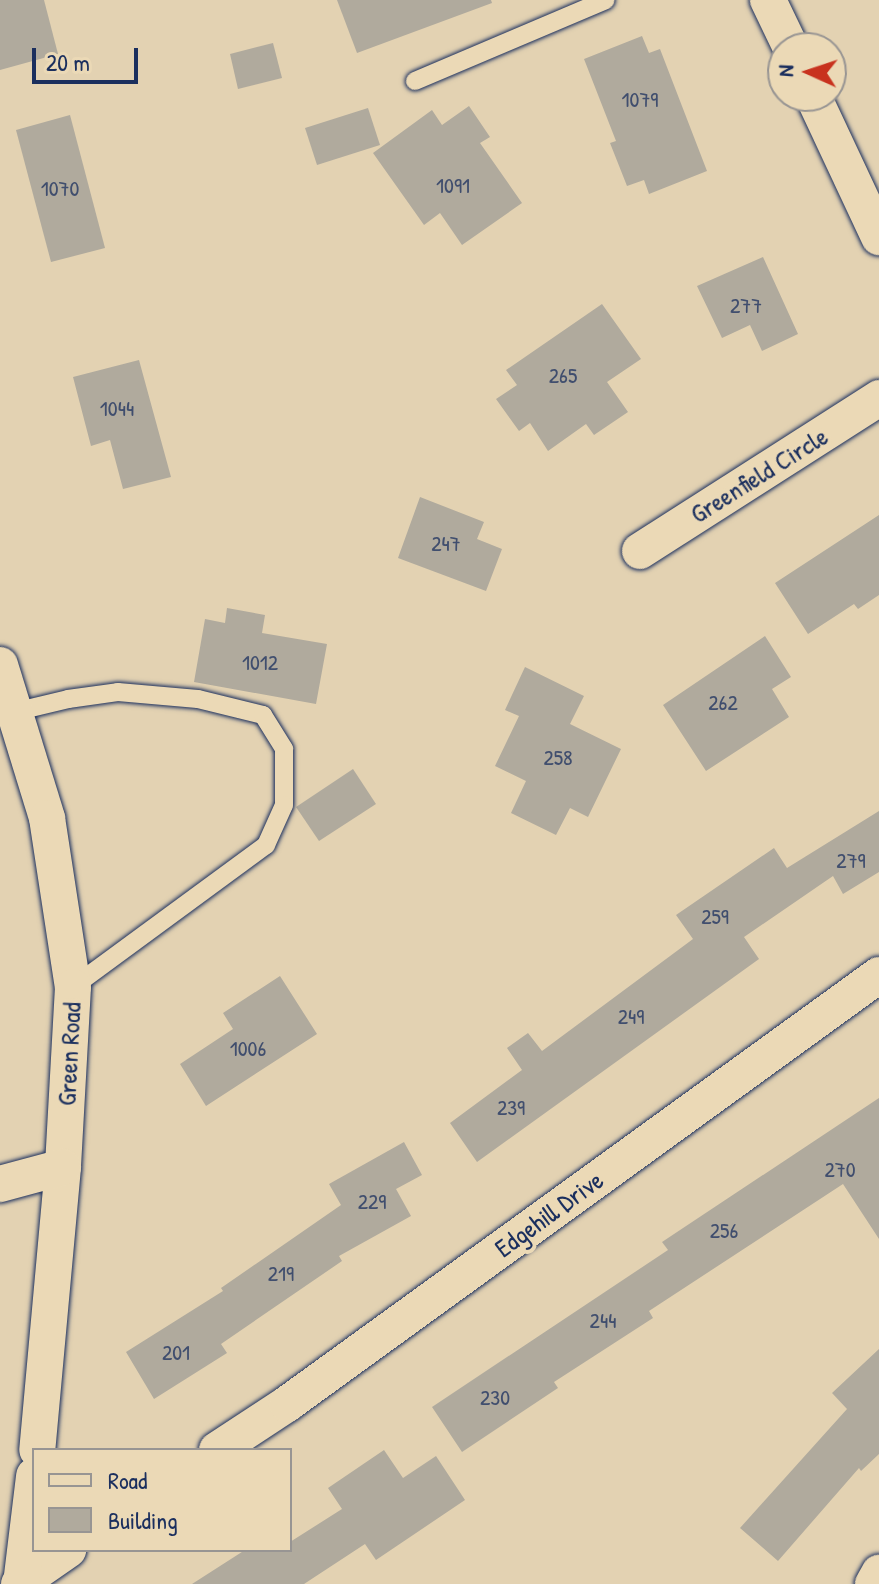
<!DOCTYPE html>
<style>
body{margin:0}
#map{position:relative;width:879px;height:1584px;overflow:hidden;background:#e3d2b2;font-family:"Patrick Hand",sans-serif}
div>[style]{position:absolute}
.building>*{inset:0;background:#b0aa9d}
.roads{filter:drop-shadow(0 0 2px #1b2f5e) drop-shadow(0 0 2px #1b2f5e)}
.lane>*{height:18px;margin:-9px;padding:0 9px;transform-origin:9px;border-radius:9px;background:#ebd9b6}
.street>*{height:36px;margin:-18px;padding:0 18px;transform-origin:18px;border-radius:18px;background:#ebd9b6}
span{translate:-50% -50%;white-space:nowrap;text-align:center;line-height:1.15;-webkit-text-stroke:8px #ebd9b6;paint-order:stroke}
.number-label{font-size:22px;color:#404e6e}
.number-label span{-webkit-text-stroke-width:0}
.street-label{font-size:26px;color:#1b2f5e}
.legend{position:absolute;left:32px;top:1448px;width:260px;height:104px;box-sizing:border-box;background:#ebd9b6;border:2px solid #989593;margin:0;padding:10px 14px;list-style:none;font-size:24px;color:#1b2f5e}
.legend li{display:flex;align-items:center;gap:16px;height:40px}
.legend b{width:40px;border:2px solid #989593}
.north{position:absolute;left:767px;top:32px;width:80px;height:80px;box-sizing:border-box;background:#ebd9b6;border:2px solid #989593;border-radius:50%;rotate:273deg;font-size:22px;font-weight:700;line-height:32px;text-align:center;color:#1b2f5e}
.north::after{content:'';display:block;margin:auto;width:28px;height:36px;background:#c8321e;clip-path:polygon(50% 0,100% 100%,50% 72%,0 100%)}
.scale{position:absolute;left:32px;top:48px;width:106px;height:36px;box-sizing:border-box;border:4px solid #1b2f5e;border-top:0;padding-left:10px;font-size:24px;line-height:28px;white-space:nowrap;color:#1b2f5e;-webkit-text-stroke:6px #ebd9b6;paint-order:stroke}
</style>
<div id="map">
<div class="building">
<div style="clip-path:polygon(0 0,44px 0,58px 54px,0 70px)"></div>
<div style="clip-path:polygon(337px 0,491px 0,492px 3px,357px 53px)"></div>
<div style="clip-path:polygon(642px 36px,649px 53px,660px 49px,707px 171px,649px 194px,644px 180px,627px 186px,610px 143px,616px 141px,584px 59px)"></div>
<div style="clip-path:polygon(273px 43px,282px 78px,238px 89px,230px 54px)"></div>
<div style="clip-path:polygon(469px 106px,490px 137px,480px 143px,522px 203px,462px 245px,440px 213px,424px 225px,373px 153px,432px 110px,442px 125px)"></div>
<div style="clip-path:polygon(368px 108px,380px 145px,317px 165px,305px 128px)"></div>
<div style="clip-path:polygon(70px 115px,105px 248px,51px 262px,16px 130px)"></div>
<div style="clip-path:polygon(763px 257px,798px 334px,762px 351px,750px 325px,722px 338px,697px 286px)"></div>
<div style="clip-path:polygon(602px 304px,641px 359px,607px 382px,628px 412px,594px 435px,586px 424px,548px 451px,530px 423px,519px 431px,496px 399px,517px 385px,506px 370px)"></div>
<div style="clip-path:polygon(139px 360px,171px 477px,123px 489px,110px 440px,91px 446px,73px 377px)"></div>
<div style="clip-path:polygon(420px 497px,484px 522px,477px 539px,502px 549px,486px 591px,398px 558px)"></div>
<div style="clip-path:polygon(879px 515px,879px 595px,858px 609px,854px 604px,808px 634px,775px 583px)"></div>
<div style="clip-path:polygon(227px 608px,265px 615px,262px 633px,327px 644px,316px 704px,194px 682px,205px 619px,225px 623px)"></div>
<div style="clip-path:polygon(765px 636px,791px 677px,772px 689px,789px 717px,706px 771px,663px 705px)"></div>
<div style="clip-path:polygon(525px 667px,584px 696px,570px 724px,621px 749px,588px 817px,570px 808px,556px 835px,511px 813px,526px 781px,495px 766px,519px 716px,505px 710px)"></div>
<div style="clip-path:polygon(353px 769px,376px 804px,319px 841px,296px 807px)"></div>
<div style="clip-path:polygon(879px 811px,879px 872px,843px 894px,833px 876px,744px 937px,759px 959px,477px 1162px,450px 1123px,522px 1070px,507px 1048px,528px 1033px,542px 1051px,693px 939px,676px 915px,774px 848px,787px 868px)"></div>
<div style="clip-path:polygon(280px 976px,317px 1034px,206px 1106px,180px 1064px,233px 1029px,223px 1013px)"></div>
<div style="clip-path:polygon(879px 1098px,879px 1239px,843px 1184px,649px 1311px,653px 1318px,554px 1382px,558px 1388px,462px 1452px,432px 1407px,668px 1250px,662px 1242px)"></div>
<div style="clip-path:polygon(404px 1142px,422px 1175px,396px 1189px,411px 1216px,339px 1256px,342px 1261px,221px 1344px,227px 1353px,154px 1399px,126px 1352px,223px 1291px,221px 1288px,341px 1205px,329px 1184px)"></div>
<div style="clip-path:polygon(879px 1349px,879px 1454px,861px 1471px,859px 1468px,778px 1561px,740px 1528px,847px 1409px,832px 1393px)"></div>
<div style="clip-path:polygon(384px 1450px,403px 1478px,436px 1456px,465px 1500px,376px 1560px,365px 1544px,304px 1584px,192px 1584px,245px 1550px,290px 1550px,290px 1542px,342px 1509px,328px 1488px)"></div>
</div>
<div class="roads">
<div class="lane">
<div style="left:415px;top:81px;width:207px;rotate:-23deg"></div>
<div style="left:14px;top:712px;width:56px;rotate:-13.5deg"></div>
<div style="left:68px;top:699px;width:50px;rotate:-8deg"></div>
<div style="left:118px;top:692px;width:80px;rotate:5deg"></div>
<div style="left:198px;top:699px;width:67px;rotate:13.8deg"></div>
<div style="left:263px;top:715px;width:40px;rotate:58deg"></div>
<div style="left:284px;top:749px;width:56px;rotate:90deg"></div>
<div style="left:284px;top:805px;width:44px;rotate:114.2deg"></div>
<div style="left:266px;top:845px;width:240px;rotate:143.7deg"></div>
</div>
<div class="street">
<div style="left:768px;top:0;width:53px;rotate:64.4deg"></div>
<div style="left:813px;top:96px;width:156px;rotate:64.9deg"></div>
<div style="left:640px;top:551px;width:284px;rotate:-32.6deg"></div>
<div style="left:0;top:665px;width:160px;rotate:72.9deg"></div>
<div style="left:47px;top:818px;width:171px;rotate:81.3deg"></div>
<div style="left:73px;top:987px;width:180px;rotate:93.2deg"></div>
<div style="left:63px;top:1167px;width:284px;rotate:95.2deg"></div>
<div style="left:0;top:1184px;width:65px;rotate:-15.1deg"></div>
<div style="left:217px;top:1450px;width:84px;rotate:-33.3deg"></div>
<div style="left:287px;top:1404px;width:731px;rotate:-35.93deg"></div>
<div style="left:19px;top:1584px;width:60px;rotate:-34.8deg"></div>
<div style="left:21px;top:1584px;width:109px;rotate:-83.1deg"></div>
<div style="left:873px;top:1584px;width:13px;rotate:-61deg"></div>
</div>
</div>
<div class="number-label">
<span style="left:640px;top:100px">1079</span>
<span style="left:453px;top:186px">1091</span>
<span style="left:60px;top:189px">1070</span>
<span style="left:746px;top:306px">277</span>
<span style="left:563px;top:376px">265</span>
<span style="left:117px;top:409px">1044</span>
<span style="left:446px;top:544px">247</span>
<span style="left:260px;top:663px">1012</span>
<span style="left:723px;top:703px">262</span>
<span style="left:558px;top:758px">258</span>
<span style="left:851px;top:861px">279</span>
<span style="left:715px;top:917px">259</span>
<span style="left:631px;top:1017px">249</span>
<span style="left:248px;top:1049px">1006</span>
<span style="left:511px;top:1108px">239</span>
<span style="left:840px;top:1170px">270</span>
<span style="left:372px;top:1202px">229</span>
<span style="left:724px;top:1231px">256</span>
<span style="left:281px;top:1274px">219</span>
<span style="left:603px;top:1321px">244</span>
<span style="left:176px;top:1353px">201</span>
<span style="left:495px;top:1398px">230</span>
</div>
<div class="street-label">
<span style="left:759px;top:475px;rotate:-32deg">Greenfield Circle</span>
<span style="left:69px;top:1054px;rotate:-87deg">Green Road</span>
<span style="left:549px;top:1214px;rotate:-36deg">Edgehill Drive</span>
</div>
<ul class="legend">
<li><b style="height:10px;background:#ebd9b6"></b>Road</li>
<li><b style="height:22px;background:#b0aa9d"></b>Building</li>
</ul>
<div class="north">N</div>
<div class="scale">20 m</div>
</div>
